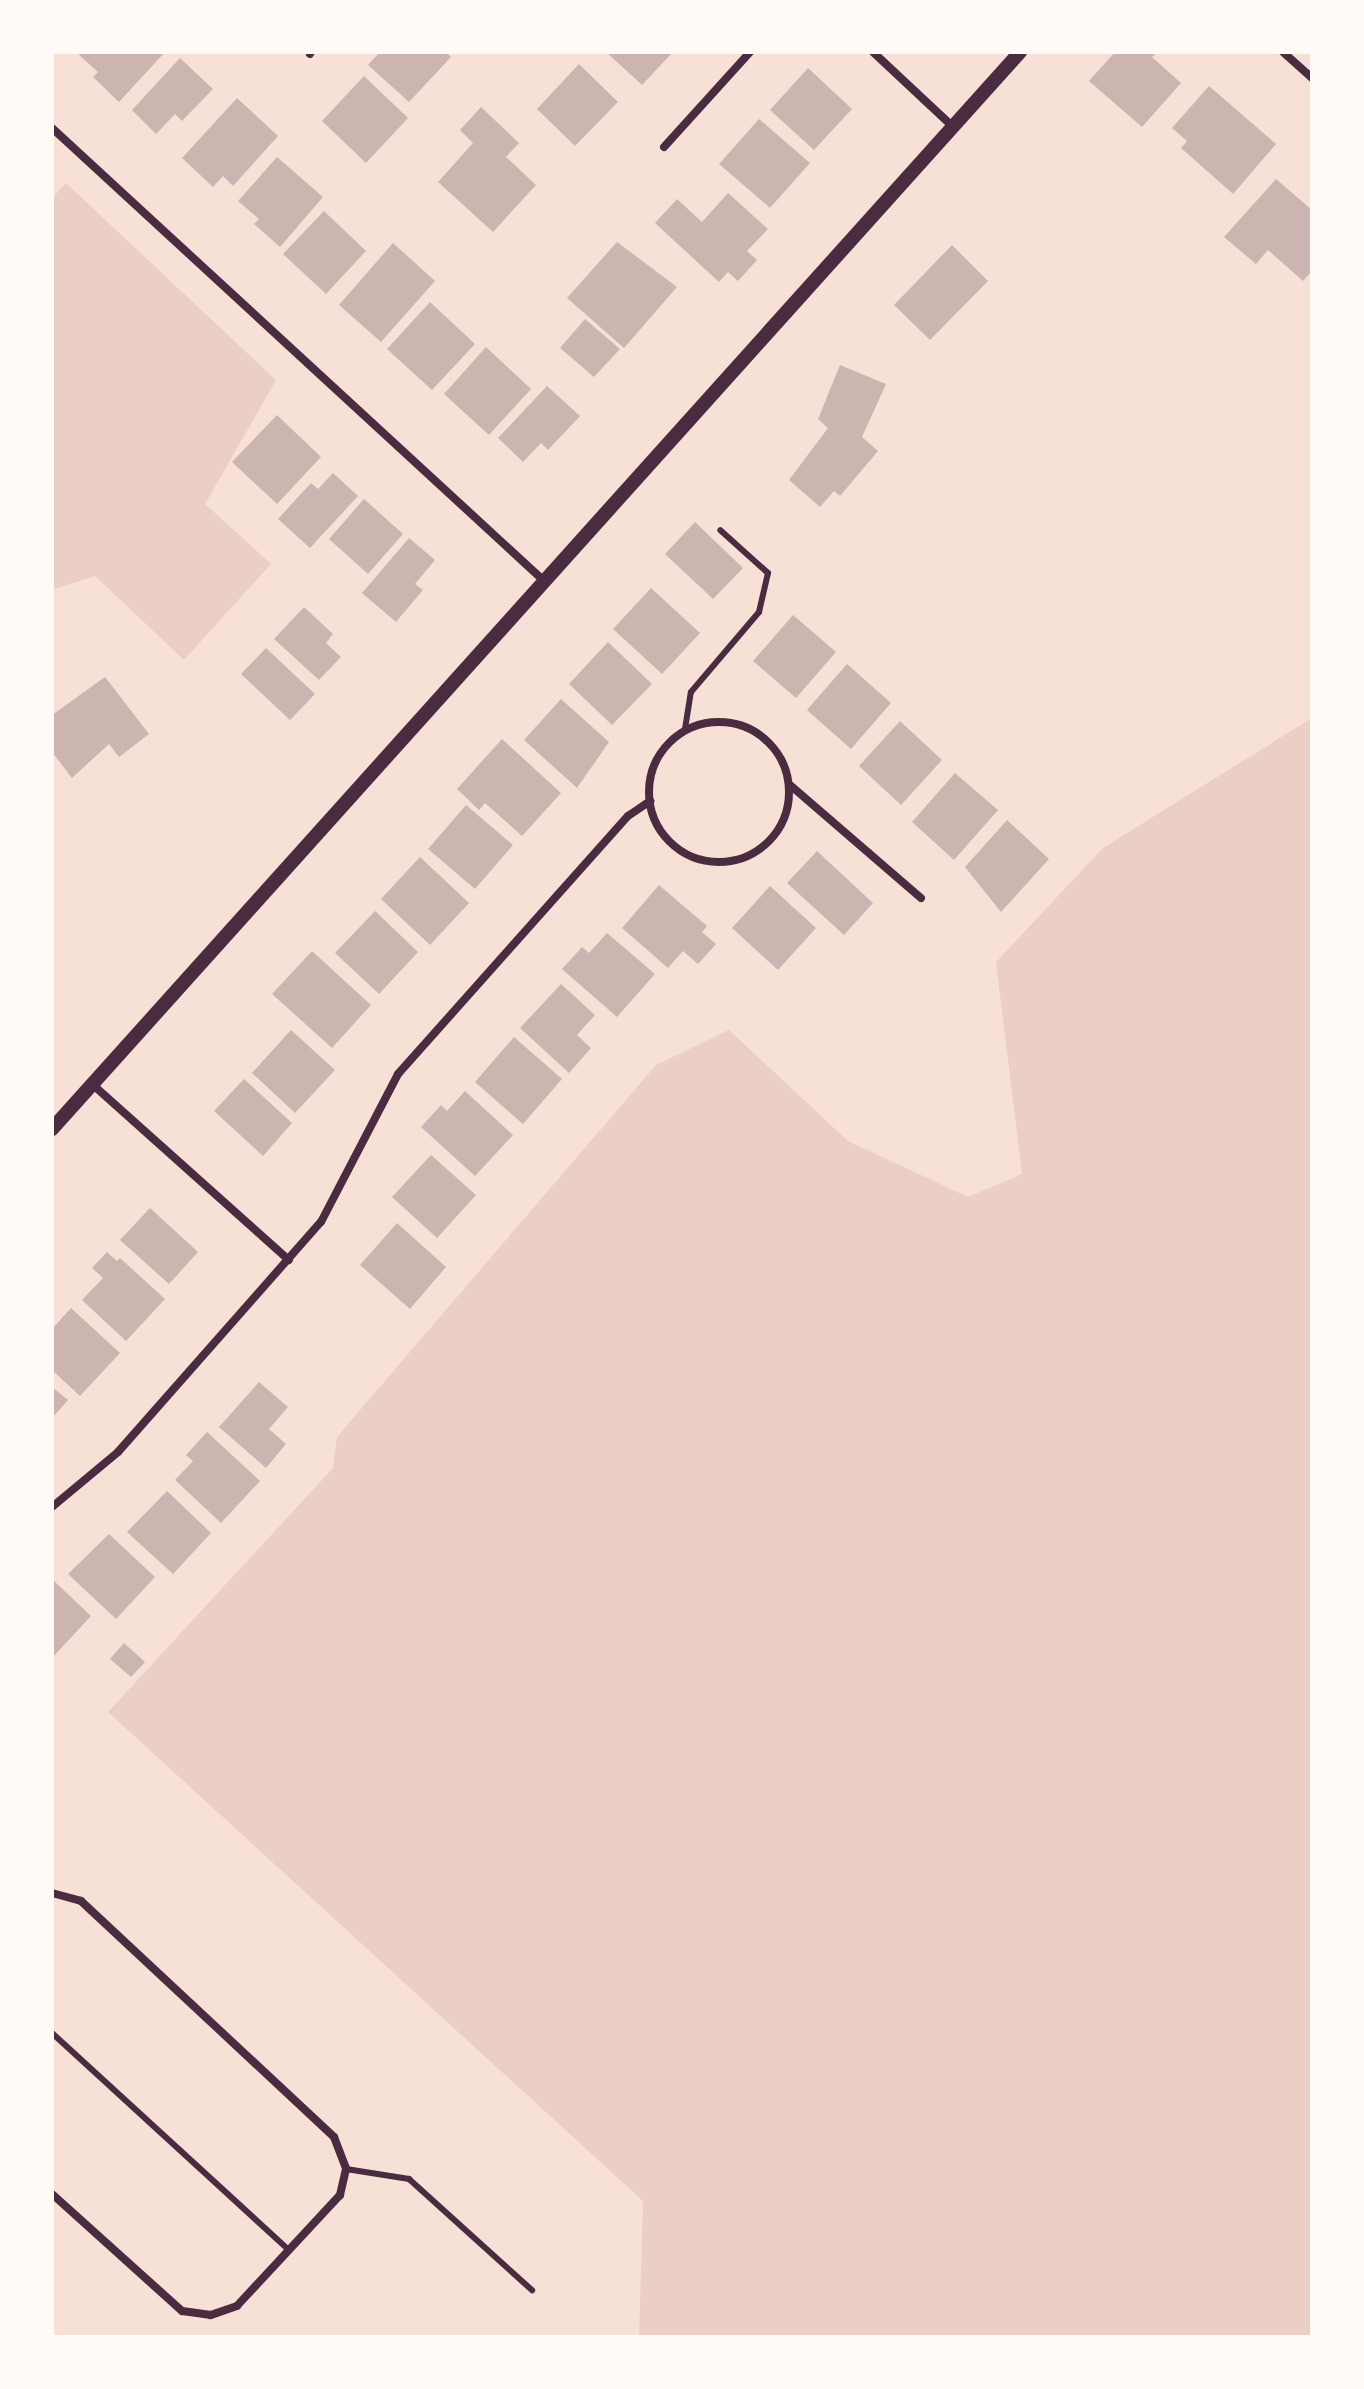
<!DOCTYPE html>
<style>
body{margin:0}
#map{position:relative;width:1364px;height:2389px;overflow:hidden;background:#f7e1d7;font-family:"DM Sans",sans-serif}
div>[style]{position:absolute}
.green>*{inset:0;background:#ebcfc5}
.building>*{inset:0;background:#ccb4b1}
.service>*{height:6px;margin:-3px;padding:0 3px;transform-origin:3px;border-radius:3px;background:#4a2c40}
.minor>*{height:8px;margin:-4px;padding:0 4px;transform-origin:4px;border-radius:4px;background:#4a2c40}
.minor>.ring{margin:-4px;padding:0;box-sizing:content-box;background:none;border:8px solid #4a2c40;border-radius:50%}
.tertiary>*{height:14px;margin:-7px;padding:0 7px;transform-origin:7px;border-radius:7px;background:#4a2c40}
span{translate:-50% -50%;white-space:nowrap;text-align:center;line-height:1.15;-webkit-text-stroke:6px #fffaf5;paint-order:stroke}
.frame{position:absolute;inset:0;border:54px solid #fffaf5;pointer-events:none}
</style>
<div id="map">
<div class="green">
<div style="clip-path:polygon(66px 183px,276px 380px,205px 504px,271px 564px,184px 660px,95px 576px,52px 590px,52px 198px)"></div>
<div style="clip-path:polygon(1312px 718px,1312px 2337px,639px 2337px,643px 2201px,108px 1712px,333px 1468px,337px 1437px,656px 1065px,729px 1030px,848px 1141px,968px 1197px,1022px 1174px,996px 962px,1103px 848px)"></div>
</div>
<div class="building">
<div style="clip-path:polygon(82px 52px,165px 52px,119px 102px,93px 77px,98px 72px,79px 55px)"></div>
<div style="clip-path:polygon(380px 52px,446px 52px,451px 57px,409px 102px,368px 65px)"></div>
<div style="clip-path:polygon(606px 52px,673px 52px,642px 85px)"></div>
<div style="clip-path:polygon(1115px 52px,1157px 52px,1152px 57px,1181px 83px,1142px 127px,1089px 81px)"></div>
<div style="clip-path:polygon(180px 58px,213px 89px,182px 121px,175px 114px,156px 134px,132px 110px)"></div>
<div style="clip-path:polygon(579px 64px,618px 102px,575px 146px,537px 109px)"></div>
<div style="clip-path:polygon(808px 68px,852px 109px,814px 150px,770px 110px)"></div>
<div style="clip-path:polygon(364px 76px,408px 118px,366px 163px,322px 121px)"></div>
<div style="clip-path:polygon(1209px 86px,1276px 144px,1233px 194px,1181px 148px,1187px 141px,1172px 128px)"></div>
<div style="clip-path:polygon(237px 98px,278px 136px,233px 186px,223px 176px,213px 187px,182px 158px)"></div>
<div style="clip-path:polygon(481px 107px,519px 143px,506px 157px,536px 185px,493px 232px,438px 182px,473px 143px,460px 130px)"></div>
<div style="clip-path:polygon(759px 119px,810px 163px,770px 208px,719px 164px)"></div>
<div style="clip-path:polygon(277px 157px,323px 197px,280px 247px,254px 224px,259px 219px,238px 201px)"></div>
<div style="clip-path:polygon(1276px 179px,1312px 210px,1312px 271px,1303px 281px,1268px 250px,1256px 264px,1224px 237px)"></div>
<div style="clip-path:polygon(728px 193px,768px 229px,747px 251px,757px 260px,738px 281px,728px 272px,719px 282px,655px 223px,677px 199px,702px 222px)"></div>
<div style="clip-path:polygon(324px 211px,366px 251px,326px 294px,283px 254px)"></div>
<div style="clip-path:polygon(617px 242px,677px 287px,624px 348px,567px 298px)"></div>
<div style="clip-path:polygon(393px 243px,435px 281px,381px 342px,339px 305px)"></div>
<div style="clip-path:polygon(952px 245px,988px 281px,930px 340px,894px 305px)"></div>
<div style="clip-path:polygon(430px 302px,475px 344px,432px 390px,387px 349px)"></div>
<div style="clip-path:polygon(585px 319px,620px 349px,594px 377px,560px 348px)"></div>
<div style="clip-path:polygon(486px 347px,531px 389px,489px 435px,444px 394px)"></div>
<div style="clip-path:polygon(840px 365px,886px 384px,862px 437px,878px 451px,840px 496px,834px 491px,820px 507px,789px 480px,828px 428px,818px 419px)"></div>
<div style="clip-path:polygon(547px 386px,580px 416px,548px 450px,541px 443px,523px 462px,498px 438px)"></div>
<div style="clip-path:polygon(277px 415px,321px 457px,277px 504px,232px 462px)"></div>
<div style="clip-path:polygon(333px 473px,358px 496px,310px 548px,278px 519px,311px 483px,318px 489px)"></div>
<div style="clip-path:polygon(364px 499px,403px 534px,368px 574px,329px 539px)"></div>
<div style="clip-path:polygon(695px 522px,743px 568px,713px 599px,665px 554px)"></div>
<div style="clip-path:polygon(409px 538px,435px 560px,415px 584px,423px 590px,396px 622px,362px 593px)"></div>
<div style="clip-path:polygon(651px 588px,700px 633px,662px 674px,613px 629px)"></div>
<div style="clip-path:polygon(304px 607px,333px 634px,326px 643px,341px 657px,319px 680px,274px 639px)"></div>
<div style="clip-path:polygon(793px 615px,836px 652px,796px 698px,753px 661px)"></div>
<div style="clip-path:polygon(608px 642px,652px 684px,612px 725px,569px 684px)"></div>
<div style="clip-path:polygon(266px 648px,315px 694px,290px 720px,241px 674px)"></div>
<div style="clip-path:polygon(847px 664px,891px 703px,851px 749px,807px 710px)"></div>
<div style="clip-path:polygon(105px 677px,149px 734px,119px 757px,109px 744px,72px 778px,52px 752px,52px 715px)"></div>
<div style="clip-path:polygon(561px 699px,609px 742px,577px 788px,524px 740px)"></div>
<div style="clip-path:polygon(900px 721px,942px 760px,901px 805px,859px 766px)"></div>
<div style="clip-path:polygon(502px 739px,561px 793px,522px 836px,485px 803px,479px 810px,457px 789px)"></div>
<div style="clip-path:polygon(955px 773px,998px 810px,954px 860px,912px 822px)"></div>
<div style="clip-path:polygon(466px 805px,513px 845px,475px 889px,428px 849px)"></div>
<div style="clip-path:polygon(1007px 820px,1049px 859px,1001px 912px,965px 867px)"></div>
<div style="clip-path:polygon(817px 851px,873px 903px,844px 935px,787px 883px)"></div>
<div style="clip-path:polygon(420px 857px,469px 903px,430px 945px,381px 899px)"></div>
<div style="clip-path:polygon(659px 885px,707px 926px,702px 932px,716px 944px,698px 964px,683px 951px,668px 968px,622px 928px)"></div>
<div style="clip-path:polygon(770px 886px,816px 928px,778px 970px,732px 928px)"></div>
<div style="clip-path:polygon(375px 911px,418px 952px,379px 994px,335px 953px)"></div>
<div style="clip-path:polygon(607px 933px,655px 974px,617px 1017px,562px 969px,582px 947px,589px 953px)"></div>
<div style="clip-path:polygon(312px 951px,371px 1005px,332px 1048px,272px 994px)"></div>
<div style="clip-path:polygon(561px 984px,595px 1015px,577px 1035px,591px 1048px,569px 1073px,520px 1028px)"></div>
<div style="clip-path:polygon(291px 1030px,335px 1070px,295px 1113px,252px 1073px)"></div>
<div style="clip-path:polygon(514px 1037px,562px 1079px,523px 1124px,475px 1082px)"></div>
<div style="clip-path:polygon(244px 1079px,292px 1123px,263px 1156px,214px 1111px)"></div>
<div style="clip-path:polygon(465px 1091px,513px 1135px,475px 1176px,421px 1127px,441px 1105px,447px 1111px)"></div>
<div style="clip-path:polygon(431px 1155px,476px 1195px,437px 1238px,392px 1197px)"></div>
<div style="clip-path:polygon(150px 1208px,198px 1252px,169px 1284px,120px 1240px)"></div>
<div style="clip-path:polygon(397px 1223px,446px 1267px,410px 1309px,360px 1265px)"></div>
<div style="clip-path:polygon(107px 1252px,117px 1261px,120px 1258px,165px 1299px,126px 1341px,82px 1300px,103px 1278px,92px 1268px)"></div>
<div style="clip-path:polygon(71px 1308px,120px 1353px,80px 1396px,52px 1370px,52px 1329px)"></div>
<div style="clip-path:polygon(259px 1382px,288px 1407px,269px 1429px,286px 1444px,266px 1468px,219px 1427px)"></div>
<div style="clip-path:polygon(52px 1387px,68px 1400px,52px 1418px)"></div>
<div style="clip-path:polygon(207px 1432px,260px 1481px,221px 1523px,175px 1480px,193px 1461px,186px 1455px)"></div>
<div style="clip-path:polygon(167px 1491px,211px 1533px,173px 1574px,127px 1532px)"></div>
<div style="clip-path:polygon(109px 1534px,155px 1577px,116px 1619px,68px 1574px)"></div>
<div style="clip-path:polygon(52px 1579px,91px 1616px,52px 1658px)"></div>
<div style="clip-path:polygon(124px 1643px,145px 1662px,131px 1677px,110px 1659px)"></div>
</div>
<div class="service">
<div style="left:685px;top:729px;width:37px;rotate:-81deg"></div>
<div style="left:691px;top:692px;width:105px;rotate:-49.6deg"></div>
<div style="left:759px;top:612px;width:40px;rotate:-77deg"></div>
<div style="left:768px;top:573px;width:64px;rotate:-138.1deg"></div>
<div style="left:52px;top:2033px;width:321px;rotate:42.5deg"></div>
<div style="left:346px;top:2169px;width:64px;rotate:9deg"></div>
<div style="left:409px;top:2179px;width:166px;rotate:42.1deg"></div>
</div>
<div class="minor">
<div style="left:873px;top:52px;width:108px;rotate:43.1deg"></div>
<div style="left:1283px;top:52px;width:39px;rotate:42deg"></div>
<div style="left:310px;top:54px;width:2px;rotate:-63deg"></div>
<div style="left:52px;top:128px;width:667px;rotate:42.63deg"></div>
<div style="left:664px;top:147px;width:128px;rotate:-47.8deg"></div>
<div class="ring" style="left:649px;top:722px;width:132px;height:132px"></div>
<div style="left:790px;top:785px;width:173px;rotate:40.8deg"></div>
<div style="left:92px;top:1084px;width:264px;rotate:41.8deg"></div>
<div style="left:52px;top:1507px;width:86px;rotate:-39.8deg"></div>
<div style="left:118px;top:1452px;width:307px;rotate:-48.6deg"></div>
<div style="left:321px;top:1222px;width:167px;rotate:-62.5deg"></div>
<div style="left:398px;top:1074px;width:346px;rotate:-48.3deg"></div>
<div style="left:628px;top:816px;width:27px;rotate:-34deg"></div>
<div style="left:52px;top:1893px;width:30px;rotate:15deg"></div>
<div style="left:81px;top:1901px;width:346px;rotate:43deg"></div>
<div style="left:334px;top:2137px;width:34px;rotate:69deg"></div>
<div style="left:346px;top:2169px;width:27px;rotate:103deg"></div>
<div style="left:340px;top:2195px;width:151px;rotate:132.9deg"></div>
<div style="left:237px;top:2306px;width:28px;rotate:161deg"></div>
<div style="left:211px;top:2315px;width:29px;rotate:-172deg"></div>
<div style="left:182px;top:2311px;width:175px;rotate:-138deg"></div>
</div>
<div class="tertiary">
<div style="left:52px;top:1129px;width:1448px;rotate:-48.05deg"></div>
</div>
<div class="frame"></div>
</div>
